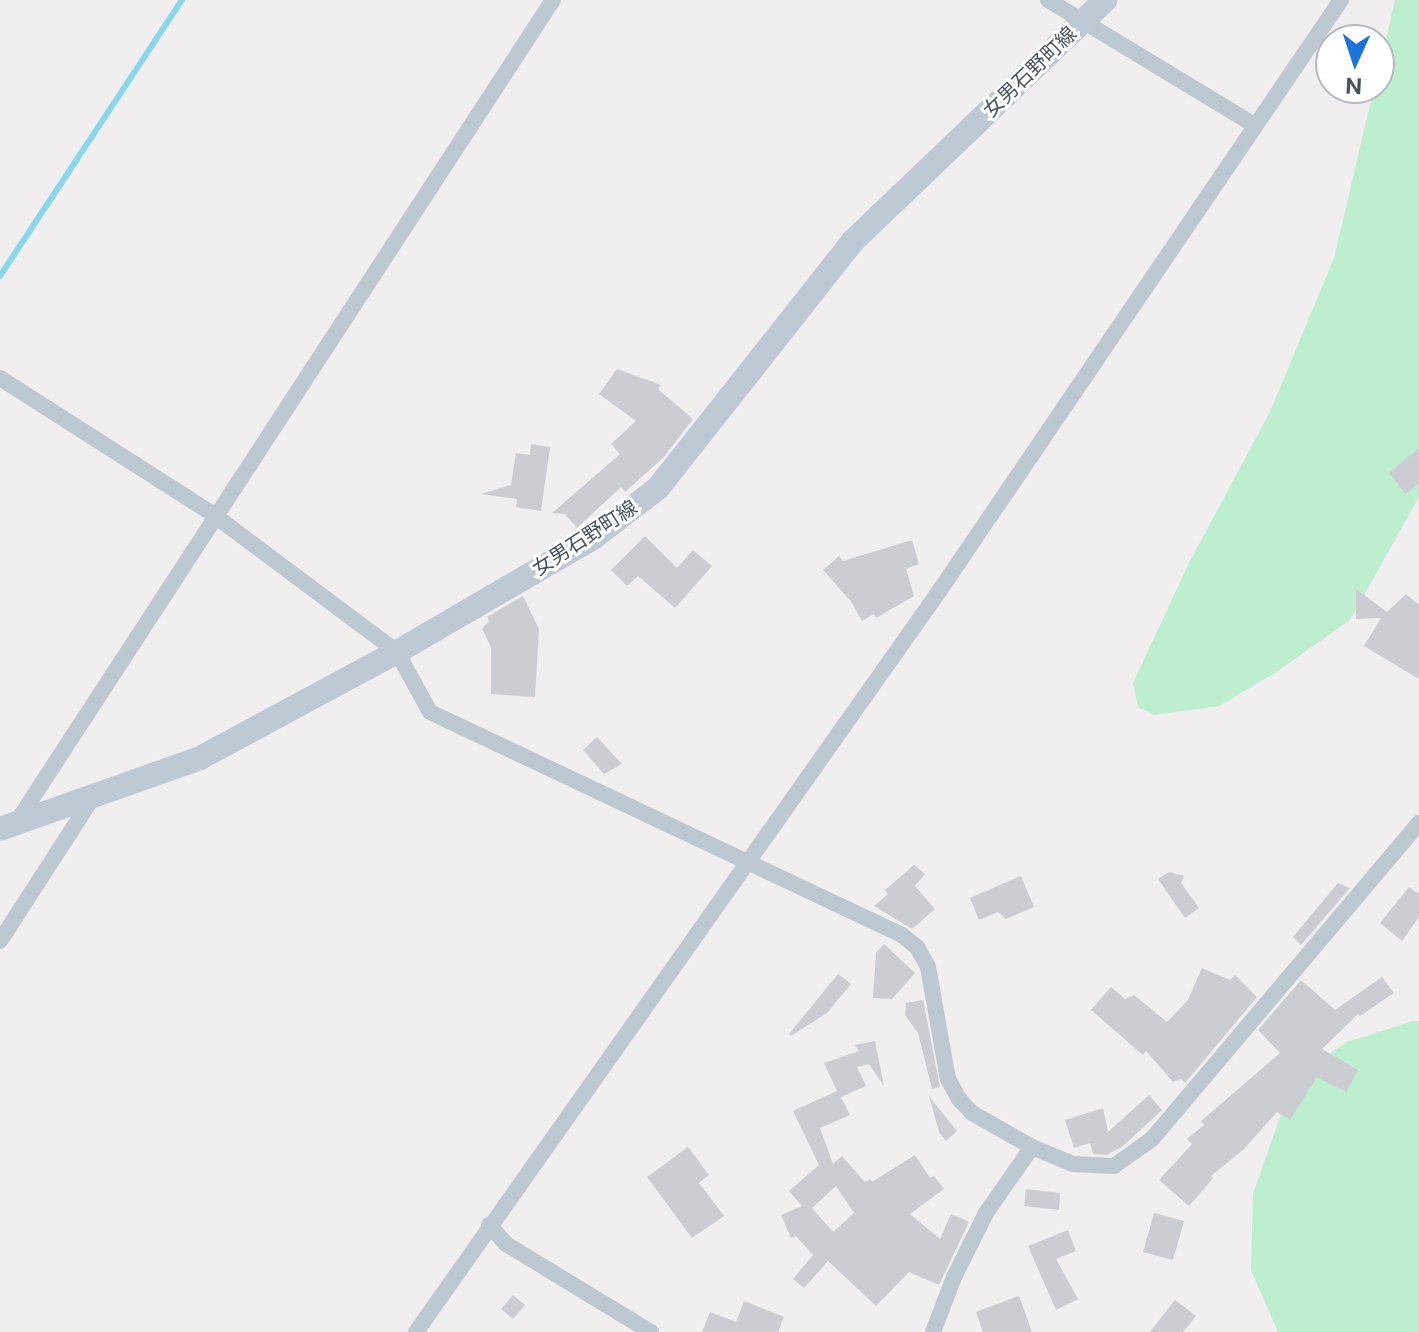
<!DOCTYPE html>
<meta charset="utf-8">
<style>
body{margin:0}
#map{position:relative;width:1419px;height:1332px;overflow:hidden;background:#f0eeee;font-family:"Public Sans","Noto Sans JP",sans-serif}
div>[style]{position:absolute}
.green>*{inset:0;background:#bdeecf}
.stream>*{height:6px;margin:-3px;padding:0 3px;transform-origin:3px;border-radius:3px;background:#8bd7ea}
.building>*{inset:0;background:#cbcdd3}
.street>*{height:16px;margin:-8px;padding:0 8px;transform-origin:8px;border-radius:8px;background:#bec8d0}
.secondary>*{height:24px;margin:-12px;padding:0 12px;transform-origin:12px;border-radius:12px;background:#bfc9d5}
span{translate:-50% -50%;white-space:nowrap;text-align:center;line-height:1.15;-webkit-text-stroke:6px #fff;paint-order:stroke}
.street-label{font-size:20px;color:#46515b}
.north{position:absolute;left:1315px;top:24px;width:80px;height:80px;box-sizing:border-box;background:#fff;border:2px solid #b5b9bd;border-radius:50%;rotate:183deg;font-size:22px;font-weight:700;line-height:32px;text-align:center;color:#46515b}
.north::after{content:'';display:block;margin:auto;width:28px;height:36px;background:#1d72db;clip-path:polygon(50% 0,100% 100%,50% 72%,0 100%)}
</style>
<div id="map">
<div class="green">
<div style="clip-path:polygon(1395px 0,1419px 0,1419px 497px,1350px 620px,1275px 673px,1219px 706px,1154px 715px,1138px 707px,1133px 683px,1188px 565px,1270px 412px,1334px 258px,1374px 88px,1379px 88px,1379px 67px)"></div>
<div style="clip-path:polygon(1413px 1021px,1419px 1021px,1419px 1332px,1278px 1332px,1251px 1270px,1253px 1194px,1294px 1077px,1347px 1042px)"></div>
</div>
<div class="stream">
<div style="left:0;top:276px;width:331px;rotate:-56.6deg"></div>
</div>
<div class="building">
<div style="clip-path:polygon(617px 369px,661px 385px,658px 389px,693px 419px,664px 457px,625px 492px,621px 487px,577px 528px,565px 514px,552px 513px,620px 454px,611px 444px,636px 421px,599px 394px)"></div>
<div style="clip-path:polygon(531px 444px,550px 447px,541px 511px,516px 507px,517px 499px,481px 494px,511px 485px,516px 453px,530px 455px)"></div>
<div style="clip-path:polygon(1419px 448px,1419px 483px,1406px 494px,1389px 473px)"></div>
<div style="clip-path:polygon(645px 536px,677px 568px,693px 550px,712px 566px,675px 608px,638px 576px,627px 586px,611px 570px)"></div>
<div style="clip-path:polygon(912px 540px,919px 564px,906px 569px,914px 596px,876px 618px,874px 614px,862px 621px,852px 603px,823px 570px,839px 556px,843px 561px)"></div>
<div style="clip-path:polygon(1356px 589px,1387px 612px,1406px 594px,1419px 605px,1419px 679px,1364px 646px,1381px 618px,1356px 619px)"></div>
<div style="clip-path:polygon(523px 596px,539px 629px,535px 697px,491px 694px,491px 647px,482px 629px,489px 621px,487px 617px)"></div>
<div style="clip-path:polygon(597px 737px,622px 764px,604px 774px,583px 750px)"></div>
<div style="clip-path:polygon(914px 865px,925px 874px,915px 886px,935px 909px,912px 929px,874px 906px,888px 894px,885px 890px)"></div>
<div style="clip-path:polygon(1169px 872px,1184px 876px,1181px 883px,1199px 908px,1185px 918px,1158px 879px)"></div>
<div style="clip-path:polygon(1021px 876px,1034px 907px,1006px 919px,998px 912px,979px 920px,970px 898px)"></div>
<div style="clip-path:polygon(1338px 883px,1350px 888px,1301px 945px,1293px 937px)"></div>
<div style="clip-path:polygon(1409px 887px,1419px 894px,1419px 917px,1402px 941px,1380px 923px)"></div>
<div style="clip-path:polygon(884px 944px,915px 973px,892px 999px,873px 998px,876px 953px)"></div>
<div style="clip-path:polygon(1202px 968px,1230px 980px,1235px 975px,1257px 997px,1185px 1083px,1181px 1079px,1173px 1082px,1146px 1051px,1143px 1055px,1091px 1010px,1111px 987px,1125px 999px,1134px 995px,1167px 1022px,1188px 1000px)"></div>
<div style="clip-path:polygon(838px 974px,851px 984px,827px 1013px,791px 1036px,789px 1034px)"></div>
<div style="clip-path:polygon(1382px 977px,1394px 993px,1360px 1016px,1358px 1014px,1322px 1049px,1358px 1070px,1346px 1092px,1317px 1077px,1290px 1120px,1277px 1112px,1244px 1149px,1211px 1176px,1213px 1178px,1189px 1206px,1159px 1180px,1192px 1144px,1187px 1139px,1204px 1125px,1201px 1121px,1280px 1053px,1258px 1030px,1301px 980px,1335px 1010px)"></div>
<div style="clip-path:polygon(923px 1000px,940px 1087px,932px 1089px,918px 1033px,905px 1015px,906px 1003px)"></div>
<div style="clip-path:polygon(evenodd,875px 1041px,884px 1086px,869px 1064px,857px 1067px,866px 1086px,841px 1097px,850px 1115px,820px 1128px,833px 1164px,842px 1156px,865px 1182px,870px 1179px,872px 1182px,915px 1155px,930px 1178px,934px 1176px,944px 1189px,910px 1214px,940px 1239px,951px 1214px,969px 1222px,939px 1285px,909px 1272px,876px 1306px,828px 1261px,804px 1288px,793px 1279px,813px 1255px,796px 1236px,791px 1238px,781px 1215px,802px 1206px,789px 1191px,819px 1165px,793px 1111px,837px 1091px,824px 1063px,859px 1051px,855px 1045px,875px 1041px,836px 1186px,854px 1213px,833px 1232px,812px 1208px,836px 1186px)"></div>
<div style="clip-path:polygon(1149px 1095px,1162px 1110px,1122px 1147px,1106px 1155px,1093px 1154px,1090px 1143px,1074px 1148px,1065px 1120px,1103px 1108px,1108px 1132px)"></div>
<div style="clip-path:polygon(929px 1096px,957px 1131px,946px 1141px,939px 1132px)"></div>
<div style="clip-path:polygon(688px 1147px,709px 1175px,699px 1183px,724px 1216px,692px 1238px,647px 1177px)"></div>
<div style="clip-path:polygon(1026px 1189px,1060px 1193px,1059px 1210px,1024px 1206px)"></div>
<div style="clip-path:polygon(1154px 1213px,1184px 1221px,1173px 1260px,1143px 1252px)"></div>
<div style="clip-path:polygon(1068px 1230px,1076px 1251px,1056px 1259px,1078px 1299px,1056px 1310px,1028px 1246px)"></div>
<div style="clip-path:polygon(513px 1295px,525px 1305px,513px 1319px,501px 1309px)"></div>
<div style="clip-path:polygon(1019px 1296px,1032px 1332px,983px 1332px,976px 1312px)"></div>
<div style="clip-path:polygon(1175px 1300px,1196px 1316px,1183px 1332px,1150px 1332px)"></div>
<div style="clip-path:polygon(744px 1301px,784px 1317px,778px 1332px,702px 1332px,710px 1312px,736px 1322px)"></div>
</div>
<div class="street">
<div style="left:1048px;top:0;width:241px;rotate:31.2deg"></div>
<div style="left:0;top:378px;width:254px;rotate:32.6deg"></div>
<div style="left:214px;top:515px;width:229px;rotate:36.8deg"></div>
<div style="left:397px;top:652px;width:68px;rotate:61.2deg"></div>
<div style="left:430px;top:712px;width:522px;rotate:25.29deg"></div>
<div style="left:902px;top:935px;width:19px;rotate:39deg"></div>
<div style="left:917px;top:947px;width:23px;rotate:61deg"></div>
<div style="left:928px;top:967px;width:114px;rotate:79.9deg"></div>
<div style="left:948px;top:1079px;width:23px;rotate:61deg"></div>
<div style="left:959px;top:1099px;width:19px;rotate:47deg"></div>
<div style="left:972px;top:1113px;width:69px;rotate:29.5deg"></div>
<div style="left:1032px;top:1147px;width:44px;rotate:22.5deg"></div>
<div style="left:1073px;top:1164px;width:41px;rotate:2.8deg"></div>
<div style="left:1114px;top:1166px;width:47px;rotate:-35.4deg"></div>
<div style="left:1152px;top:1139px;width:414px;rotate:-49.8deg"></div>
<div style="left:16px;top:823px;width:983px;rotate:-56.88deg"></div>
<div style="left:0;top:941px;width:169px;rotate:-57.1deg"></div>
<div style="left:489px;top:1225px;width:25px;rotate:48deg"></div>
<div style="left:506px;top:1244px;width:170px;rotate:31.3deg"></div>
<div style="left:416px;top:1332px;width:908px;rotate:-54.77deg"></div>
<div style="left:940px;top:590px;width:713px;rotate:-55.8deg"></div>
<div style="left:933px;top:1332px;width:59px;rotate:-69.1deg"></div>
<div style="left:954px;top:1277px;width:72px;rotate:-63.4deg"></div>
<div style="left:986px;top:1213px;width:80px;rotate:-55.1deg"></div>
</div>
<div class="secondary">
<div style="left:0;top:829px;width:212px;rotate:-19.5deg"></div>
<div style="left:200px;top:758px;width:224px;rotate:-28.3deg"></div>
<div style="left:397px;top:652px;width:227px;rotate:-30.2deg"></div>
<div style="left:593px;top:538px;width:82px;rotate:-37.6deg"></div>
<div style="left:658px;top:488px;width:315px;rotate:-51.7deg"></div>
<div style="left:853px;top:241px;width:349px;rotate:-43.7deg"></div>
</div>
<div class="street-label">
<span style="left:1030px;top:72px;rotate:-44deg">女男石野町線</span>
<span style="left:585px;top:538px;rotate:-33deg">女男石野町線</span>
</div>
<div class="north">N</div>
</div>
